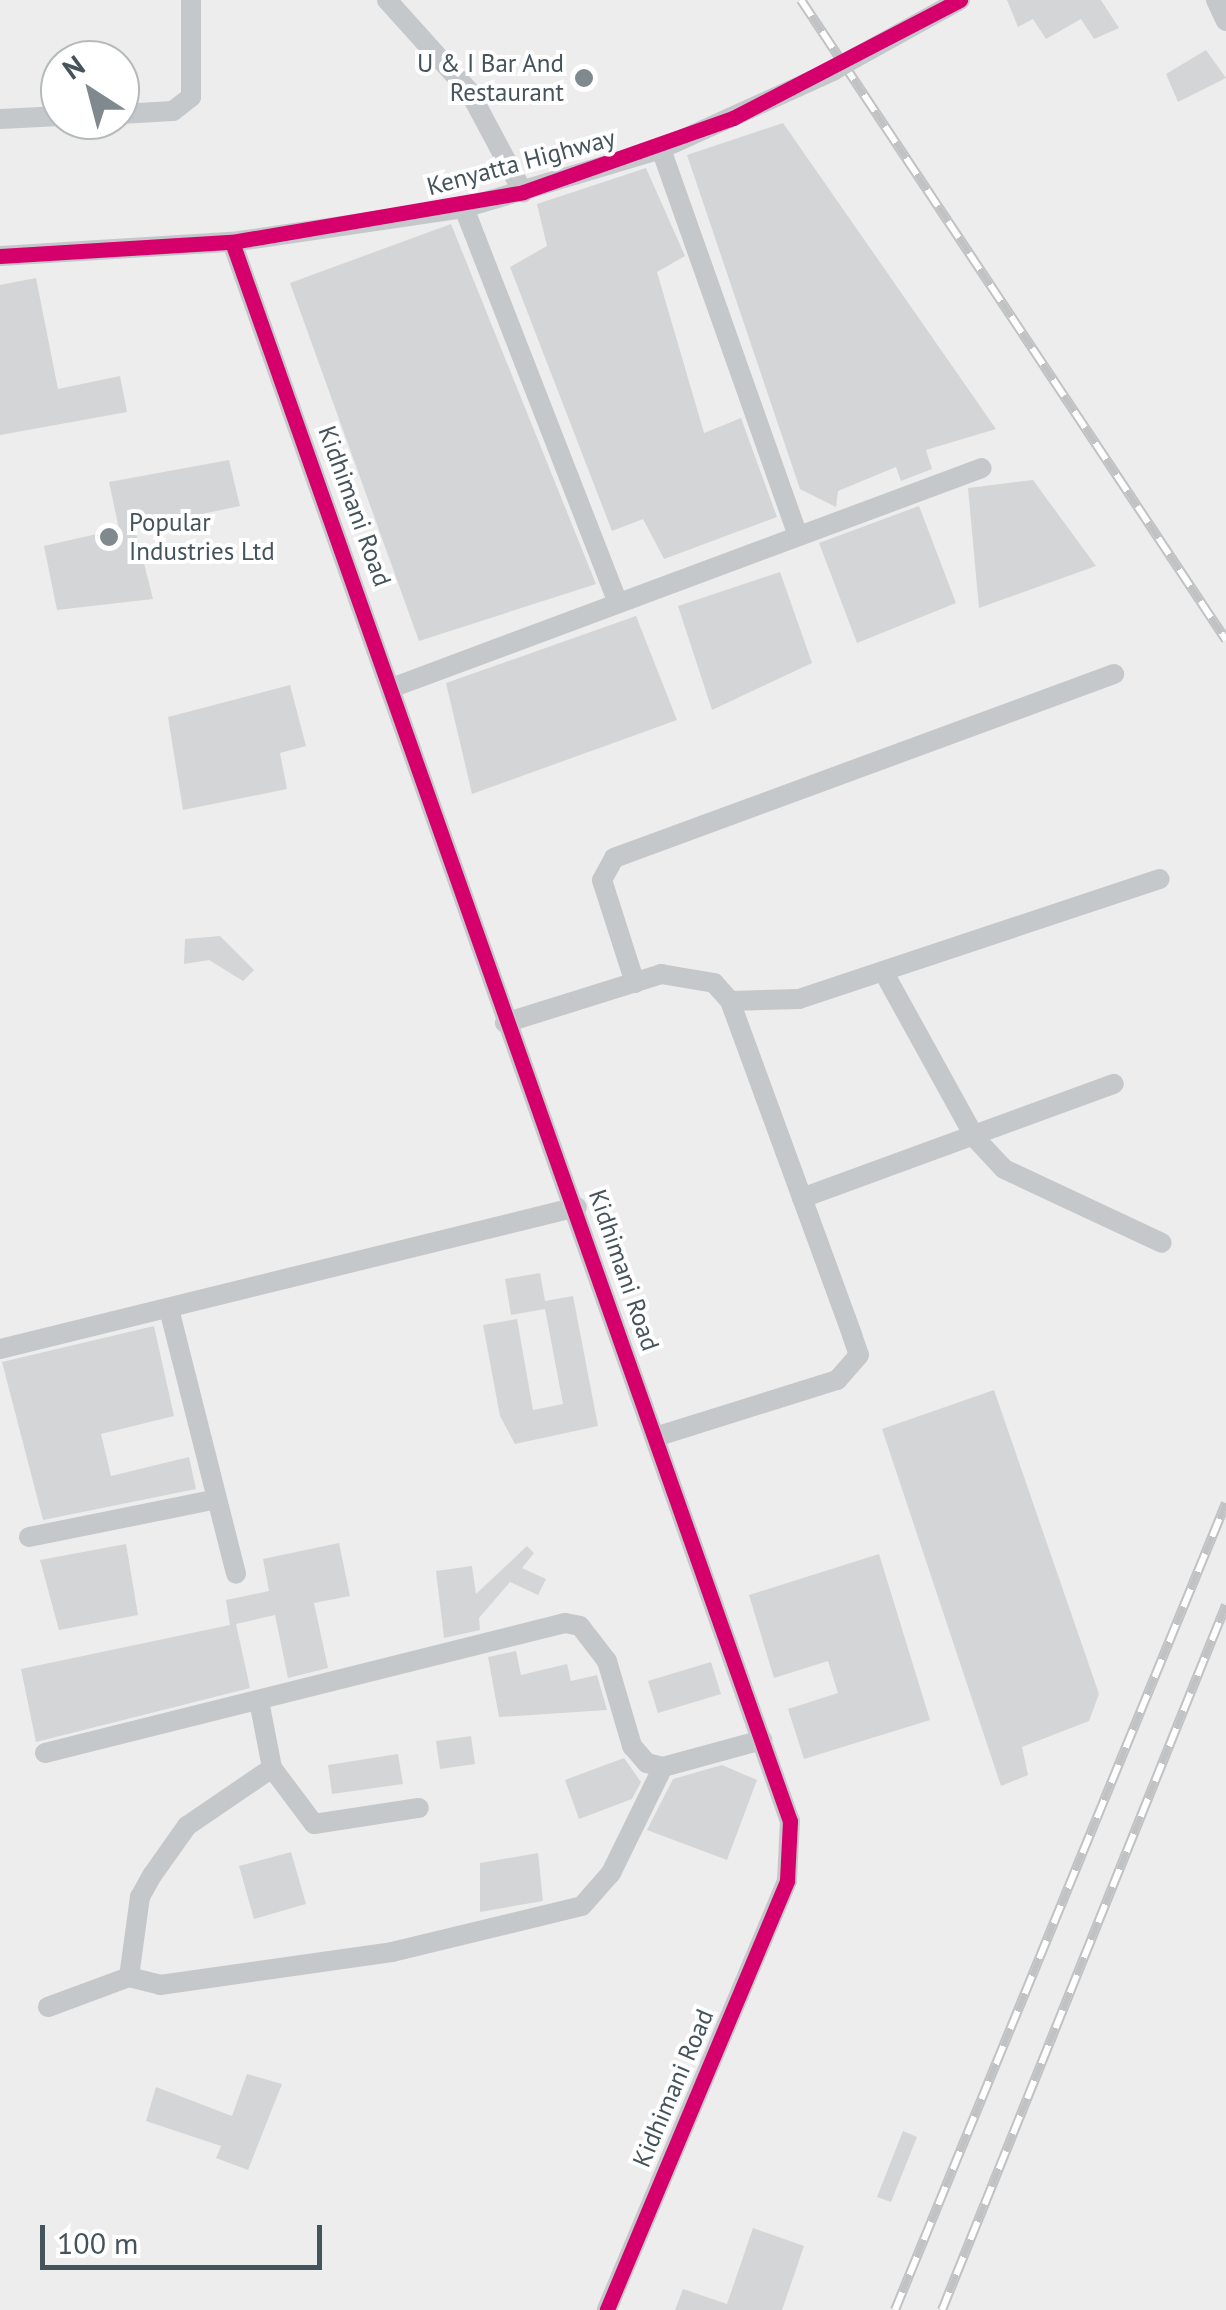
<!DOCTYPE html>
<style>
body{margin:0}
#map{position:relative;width:1226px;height:2310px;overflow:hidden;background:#eeeded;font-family:"PT Sans",sans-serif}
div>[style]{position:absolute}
.building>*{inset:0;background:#d4d5d6}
.minor>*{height:20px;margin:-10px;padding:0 10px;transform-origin:10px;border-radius:10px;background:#c4c8ca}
.rail>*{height:10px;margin-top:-5px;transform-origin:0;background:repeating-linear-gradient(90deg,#fff 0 19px,#c0c2c4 0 38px);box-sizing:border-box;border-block:2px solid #c0c2c4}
.minor-bridge>*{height:20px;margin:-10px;padding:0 10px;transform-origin:10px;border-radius:10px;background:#c4c8ca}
.cycleway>*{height:15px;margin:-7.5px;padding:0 7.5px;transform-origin:7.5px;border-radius:7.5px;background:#d6006c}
.dots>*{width:28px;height:28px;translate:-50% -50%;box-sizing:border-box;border:5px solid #fff;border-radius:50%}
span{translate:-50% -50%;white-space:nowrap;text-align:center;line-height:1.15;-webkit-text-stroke:8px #fff;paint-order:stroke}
.poi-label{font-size:25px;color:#45535a}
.right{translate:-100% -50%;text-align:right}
.left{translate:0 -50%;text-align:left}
.street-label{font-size:25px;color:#45535a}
.north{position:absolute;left:40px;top:40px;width:100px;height:100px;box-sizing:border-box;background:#fff;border:2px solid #b5babd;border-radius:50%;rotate:324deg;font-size:28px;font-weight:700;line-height:40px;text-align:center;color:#45535a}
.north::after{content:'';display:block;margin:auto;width:35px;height:45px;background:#80898d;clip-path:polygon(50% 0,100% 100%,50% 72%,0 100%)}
.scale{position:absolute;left:40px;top:2225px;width:282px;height:45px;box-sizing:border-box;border:5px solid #45535a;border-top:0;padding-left:12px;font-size:30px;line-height:35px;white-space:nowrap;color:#45535a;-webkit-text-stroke:8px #fff;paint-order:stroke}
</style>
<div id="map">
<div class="building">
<div style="clip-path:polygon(1007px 0,1101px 0,1119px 28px,1094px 39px,1081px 19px,1046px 39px,1033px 19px,1018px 27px)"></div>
<div style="clip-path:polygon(1206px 50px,1226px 78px,1178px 102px,1166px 74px)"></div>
<div style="clip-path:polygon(783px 123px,996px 429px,926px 450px,932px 469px,901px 481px,896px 467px,838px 491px,836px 507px,800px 489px,687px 155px)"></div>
<div style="clip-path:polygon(646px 168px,685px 256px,657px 272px,704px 433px,741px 418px,777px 517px,664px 559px,643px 519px,612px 531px,510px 267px,547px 246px,537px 204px)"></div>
<div style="clip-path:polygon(451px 224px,596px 584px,419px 641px,290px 283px)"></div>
<div style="clip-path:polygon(36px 278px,58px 389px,120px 376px,127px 412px,0 435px,0 285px)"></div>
<div style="clip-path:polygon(229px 460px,240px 506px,135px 528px,153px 599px,57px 610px,44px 546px,119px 529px,109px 482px)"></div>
<div style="clip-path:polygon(1033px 480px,1096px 566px,979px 608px,968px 488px)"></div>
<div style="clip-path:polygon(919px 506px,956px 603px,857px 643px,819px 543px)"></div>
<div style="clip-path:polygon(780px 572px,812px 663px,712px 710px,678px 606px)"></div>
<div style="clip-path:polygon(636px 616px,677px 720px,472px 794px,446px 683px)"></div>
<div style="clip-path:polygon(290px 685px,306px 746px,280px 753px,287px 789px,183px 810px,168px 717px)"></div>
<div style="clip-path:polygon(220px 936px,254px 970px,243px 981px,209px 960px,184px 964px,185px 939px)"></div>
<div style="clip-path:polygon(540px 1273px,545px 1301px,573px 1296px,598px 1426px,515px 1444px,500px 1416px,483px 1325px,517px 1319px,533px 1410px,563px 1404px,545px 1309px,511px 1315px,505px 1279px)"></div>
<div style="clip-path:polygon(154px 1326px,174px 1416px,101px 1434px,111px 1476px,189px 1457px,196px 1489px,43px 1520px,2px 1362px)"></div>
<div style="clip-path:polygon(994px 1390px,1099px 1694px,1089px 1721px,1022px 1747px,1028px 1775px,1001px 1786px,882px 1429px)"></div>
<div style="clip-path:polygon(339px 1543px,350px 1596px,314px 1603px,328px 1668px,288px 1678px,275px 1615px,236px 1624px,250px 1688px,36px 1742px,21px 1669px,230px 1625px,226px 1600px,269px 1591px,263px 1559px)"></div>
<div style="clip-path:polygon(126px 1544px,138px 1615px,59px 1630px,40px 1560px)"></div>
<div style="clip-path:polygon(527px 1546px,534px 1553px,522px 1568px,546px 1579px,538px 1595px,510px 1582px,479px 1618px,480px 1630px,444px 1638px,436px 1571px,472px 1566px,476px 1594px)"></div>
<div style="clip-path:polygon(879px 1554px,930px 1720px,804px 1759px,788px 1709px,838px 1693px,828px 1661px,774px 1678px,749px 1595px)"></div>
<div style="clip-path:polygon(516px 1651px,521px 1675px,567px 1664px,571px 1681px,597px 1675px,607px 1710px,499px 1717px,488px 1657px)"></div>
<div style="clip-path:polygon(711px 1662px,721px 1694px,658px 1713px,648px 1681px)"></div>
<div style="clip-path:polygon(471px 1736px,475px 1764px,440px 1769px,436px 1741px)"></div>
<div style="clip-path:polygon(398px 1754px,403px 1784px,332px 1794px,328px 1765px)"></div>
<div style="clip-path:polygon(624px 1758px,641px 1782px,632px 1799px,579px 1819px,565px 1780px)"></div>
<div style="clip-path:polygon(722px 1765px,757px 1780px,727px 1860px,647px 1830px,673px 1779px)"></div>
<div style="clip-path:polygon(291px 1852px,306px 1904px,254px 1919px,239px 1866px)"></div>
<div style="clip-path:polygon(538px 1853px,543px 1901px,480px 1912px,480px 1863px)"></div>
<div style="clip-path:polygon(247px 2074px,282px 2084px,248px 2170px,216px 2158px,221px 2146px,146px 2121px,156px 2087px,232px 2116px)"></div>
<div style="clip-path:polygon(903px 2131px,917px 2137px,891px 2202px,877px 2197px)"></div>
<div style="clip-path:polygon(753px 2228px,804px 2246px,782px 2310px,675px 2310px,683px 2289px,727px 2304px)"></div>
</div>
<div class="minor">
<div style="left:387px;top:0;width:122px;rotate:48deg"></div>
<div style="left:469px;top:91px;width:115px;rotate:61.9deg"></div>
<div style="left:1216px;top:0;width:23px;rotate:65deg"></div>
<div style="left:855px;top:58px;width:120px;rotate:-28.9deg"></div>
<div style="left:120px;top:114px;width:53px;rotate:-3.2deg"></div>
<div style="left:173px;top:111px;width:23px;rotate:-38deg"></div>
<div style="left:191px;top:97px;width:97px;rotate:-90deg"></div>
<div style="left:0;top:119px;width:60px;rotate:-2.9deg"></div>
<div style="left:661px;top:149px;width:410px;rotate:70.5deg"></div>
<div style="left:464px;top:208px;width:424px;rotate:68.7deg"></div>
<div style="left:232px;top:242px;width:1675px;rotate:70.54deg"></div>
<div style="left:790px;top:1821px;width:60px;rotate:92.9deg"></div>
<div style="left:787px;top:1881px;width:465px;rotate:112.8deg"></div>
<div style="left:0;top:256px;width:232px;rotate:-3.5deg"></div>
<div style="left:232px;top:242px;width:234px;rotate:-8.3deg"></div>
<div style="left:464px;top:208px;width:206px;rotate:-16.7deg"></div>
<div style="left:661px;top:149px;width:189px;rotate:-24.4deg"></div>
<div style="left:394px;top:687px;width:627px;rotate:-20.43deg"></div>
<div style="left:883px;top:971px;width:191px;rotate:61.1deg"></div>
<div style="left:975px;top:1138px;width:42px;rotate:46.9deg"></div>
<div style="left:1004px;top:1169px;width:174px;rotate:25.1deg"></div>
<div style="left:635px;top:983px;width:108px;rotate:-107.8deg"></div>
<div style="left:602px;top:880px;width:25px;rotate:-61deg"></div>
<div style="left:614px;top:858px;width:533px;rotate:-20.2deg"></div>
<div style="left:730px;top:1001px;width:69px;rotate:-1.7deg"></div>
<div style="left:799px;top:999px;width:380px;rotate:-18.4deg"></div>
<div style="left:505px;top:1023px;width:164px;rotate:-17.4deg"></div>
<div style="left:661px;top:974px;width:54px;rotate:9.6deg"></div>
<div style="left:714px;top:983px;width:24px;rotate:48deg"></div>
<div style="left:730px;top:1001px;width:356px;rotate:69.9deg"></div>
<div style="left:852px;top:1335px;width:21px;rotate:71deg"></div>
<div style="left:859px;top:1355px;width:33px;rotate:131deg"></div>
<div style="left:837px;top:1380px;width:191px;rotate:162.6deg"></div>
<div style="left:802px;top:1198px;width:332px;rotate:-20.1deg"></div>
<div style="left:169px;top:1309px;width:273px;rotate:75.8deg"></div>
<div style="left:0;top:1349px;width:594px;rotate:-13.83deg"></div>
<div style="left:29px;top:1537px;width:187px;rotate:-11.4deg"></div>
<div style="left:260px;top:1706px;width:63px;rotate:79deg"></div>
<div style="left:272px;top:1768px;width:70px;rotate:53.1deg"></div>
<div style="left:314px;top:1824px;width:106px;rotate:-8.7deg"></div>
<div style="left:45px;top:1753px;width:536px;rotate:-14.04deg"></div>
<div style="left:565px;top:1623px;width:15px;rotate:11deg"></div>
<div style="left:580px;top:1626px;width:44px;rotate:52.4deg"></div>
<div style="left:607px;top:1661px;width:89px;rotate:73.6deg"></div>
<div style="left:632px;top:1746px;width:23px;rotate:49deg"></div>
<div style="left:647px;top:1763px;width:16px;rotate:14deg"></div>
<div style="left:663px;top:1767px;width:103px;rotate:-15.3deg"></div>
<div style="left:129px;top:1977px;width:32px;rotate:14deg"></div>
<div style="left:160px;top:1985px;width:234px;rotate:-8.1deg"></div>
<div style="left:392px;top:1952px;width:195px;rotate:-13.6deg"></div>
<div style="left:582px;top:1906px;width:44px;rotate:-48.7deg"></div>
<div style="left:611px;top:1873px;width:118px;rotate:-63.9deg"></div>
<div style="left:48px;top:2007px;width:86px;rotate:-20.3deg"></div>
<div style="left:129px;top:1977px;width:81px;rotate:-82.2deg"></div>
<div style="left:140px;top:1897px;width:26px;rotate:-61deg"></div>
<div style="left:153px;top:1874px;width:59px;rotate:-54.7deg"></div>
<div style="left:187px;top:1826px;width:103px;rotate:-34.3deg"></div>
</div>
<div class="rail">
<div style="left:801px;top:0;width:768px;rotate:56.41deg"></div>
<div style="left:895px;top:2310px;width:872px;rotate:-67.7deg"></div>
<div style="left:942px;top:2310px;width:760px;rotate:-68.06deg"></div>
</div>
<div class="minor-bridge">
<div style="left:833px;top:71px;width:26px;rotate:-31deg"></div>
</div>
<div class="cycleway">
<div style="left:232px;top:242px;width:1675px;rotate:70.54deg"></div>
<div style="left:790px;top:1821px;width:60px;rotate:92.9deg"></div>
<div style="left:787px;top:1881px;width:465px;rotate:112.8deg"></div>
<div style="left:0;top:256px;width:232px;rotate:-3.5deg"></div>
<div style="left:232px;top:242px;width:295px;rotate:-9.7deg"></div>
<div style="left:523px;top:192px;width:223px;rotate:-19.4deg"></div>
<div style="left:733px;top:118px;width:256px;rotate:-27.5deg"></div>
</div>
<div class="dots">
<div style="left:584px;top:78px;background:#80898d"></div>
<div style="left:109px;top:537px;background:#80898d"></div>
</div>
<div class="poi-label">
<span class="right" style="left:564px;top:78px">U &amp; I Bar And<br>Restaurant</span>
<span class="left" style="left:129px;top:537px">Popular<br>Industries Ltd</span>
</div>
<div class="street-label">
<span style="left:521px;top:162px;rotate:-15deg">Kenyatta Highway</span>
<span style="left:355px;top:506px;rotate:70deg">Kidhimani Road</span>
<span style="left:624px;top:1270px;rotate:71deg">Kidhimani Road</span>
<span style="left:673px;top:2088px;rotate:-67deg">Kidhimani Road</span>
</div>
<div class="north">N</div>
<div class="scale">100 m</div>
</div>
